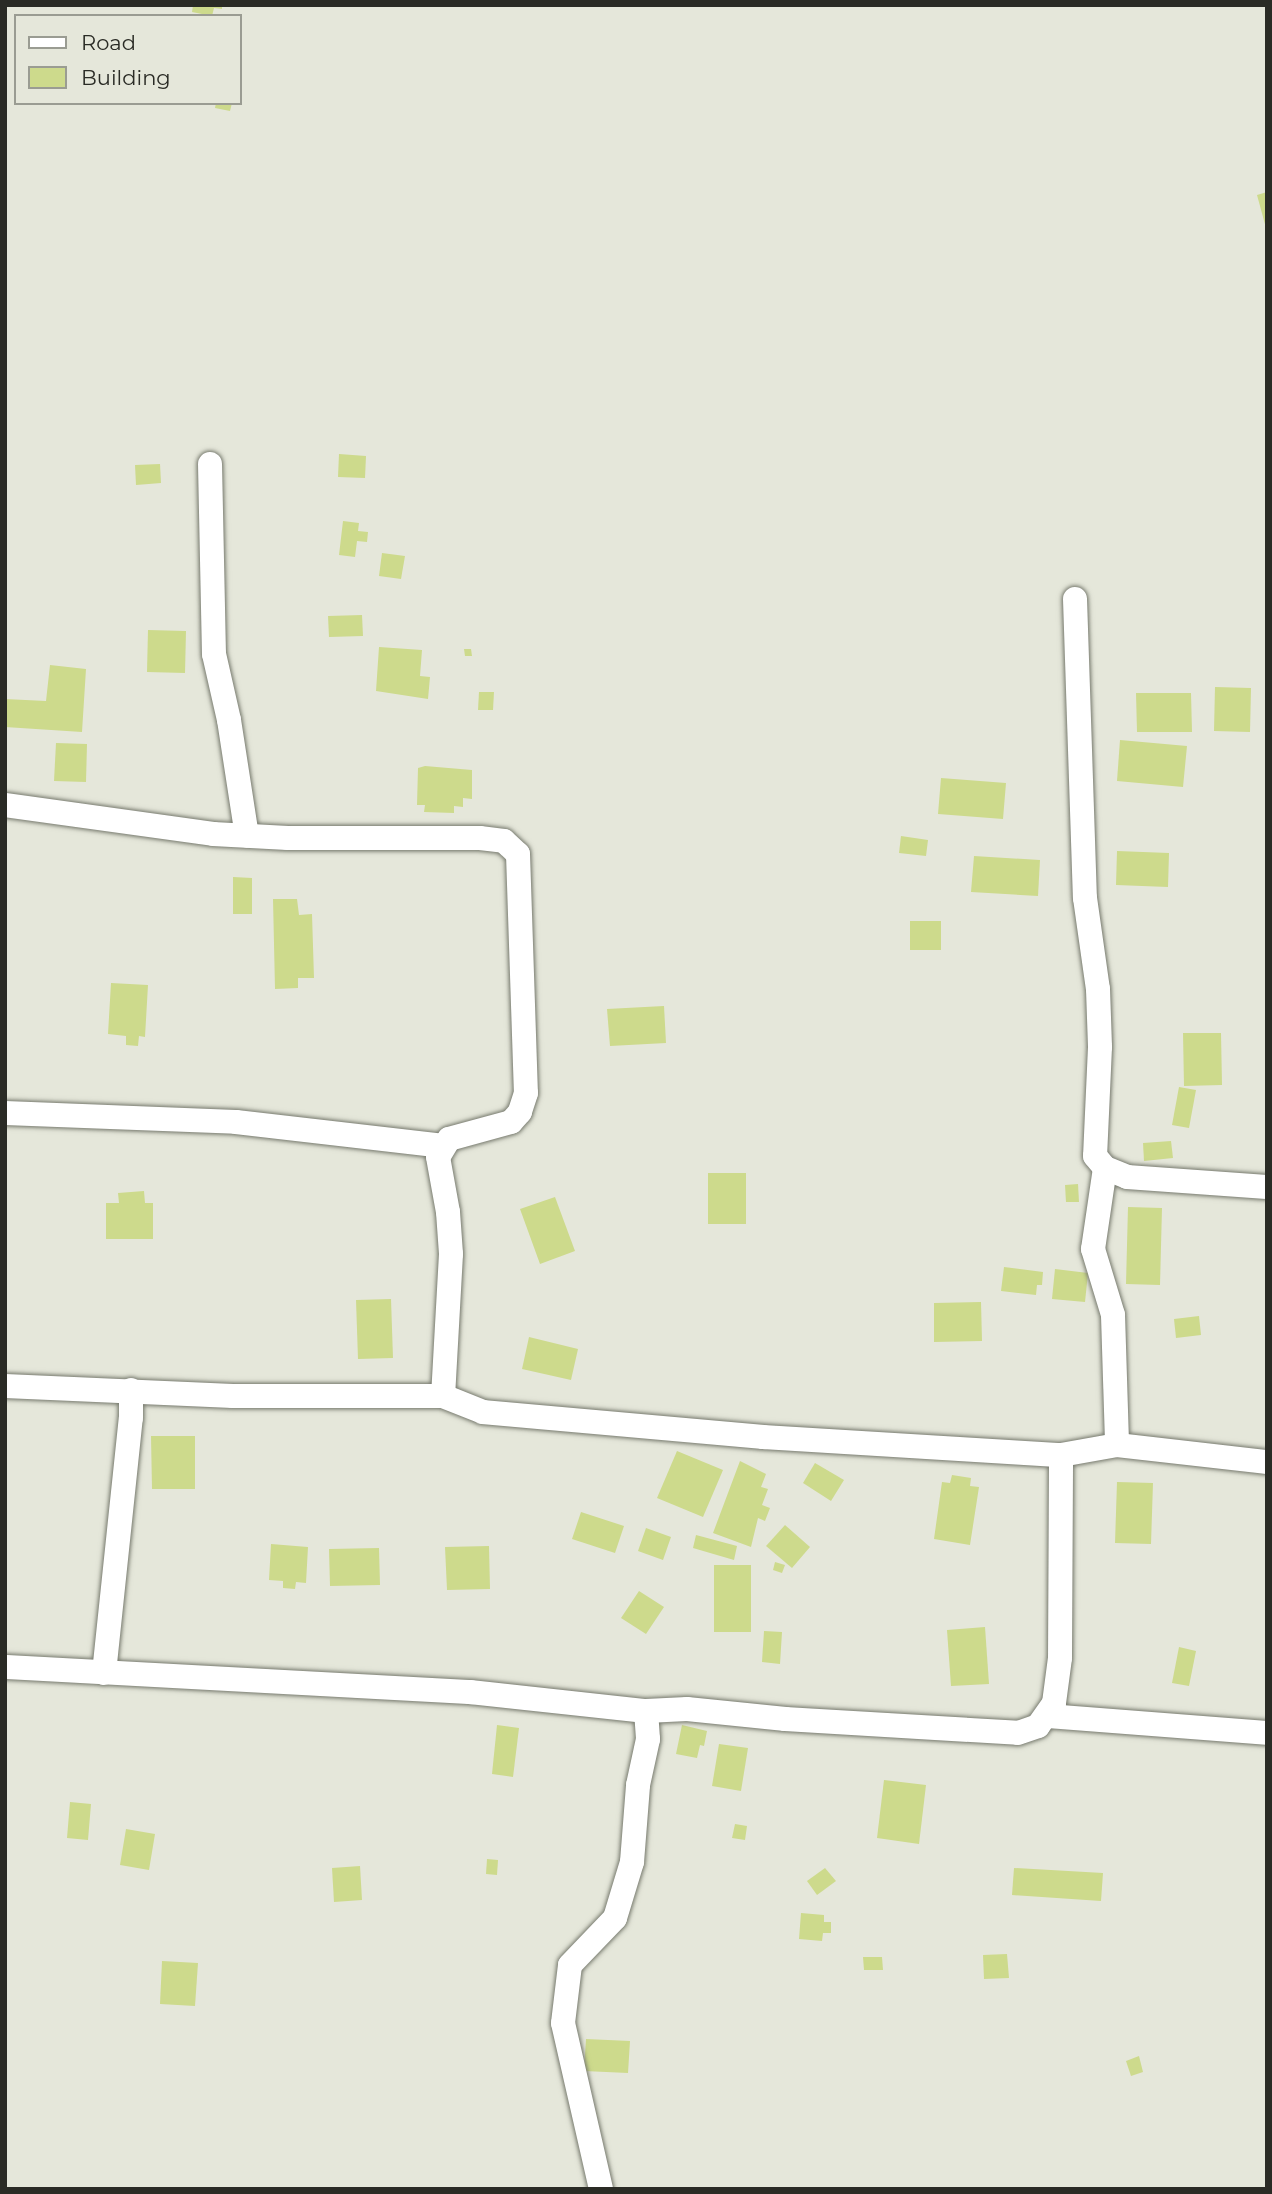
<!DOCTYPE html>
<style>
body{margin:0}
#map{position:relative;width:1272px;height:2194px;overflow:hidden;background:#e5e7da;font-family:Montserrat,sans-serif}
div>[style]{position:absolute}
.building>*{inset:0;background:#cdda8c}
.roads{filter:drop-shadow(0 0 2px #777a6e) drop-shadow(0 0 2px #777a6e)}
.minor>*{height:24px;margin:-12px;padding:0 12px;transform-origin:12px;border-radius:12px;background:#fff}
span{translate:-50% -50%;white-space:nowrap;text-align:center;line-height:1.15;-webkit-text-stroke:6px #e5e7da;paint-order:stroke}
.frame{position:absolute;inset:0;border:7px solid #2a2b25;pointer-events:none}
.legend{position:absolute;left:14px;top:14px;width:228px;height:91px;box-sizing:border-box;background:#e5e7da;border:2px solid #9a9c92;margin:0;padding:9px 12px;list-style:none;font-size:21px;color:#2a2b25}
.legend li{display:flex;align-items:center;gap:14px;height:35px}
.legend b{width:35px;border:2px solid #9a9c92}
</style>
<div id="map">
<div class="building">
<div style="clip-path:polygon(193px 5px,222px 5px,222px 9px,214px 8px,212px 16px,192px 12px)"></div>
<div style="clip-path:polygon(216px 103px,232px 103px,230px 111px,215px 108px)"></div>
<div style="clip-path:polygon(1267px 192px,1267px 228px,1266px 228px,1257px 195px)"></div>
<div style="clip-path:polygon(339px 454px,366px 456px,365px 478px,338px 477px)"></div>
<div style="clip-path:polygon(160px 464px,161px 483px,136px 485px,135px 465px)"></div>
<div style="clip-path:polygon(343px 521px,359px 523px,358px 531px,368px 532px,367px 542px,357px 541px,355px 557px,339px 555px)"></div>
<div style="clip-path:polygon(382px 553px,405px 556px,401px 579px,379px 576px)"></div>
<div style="clip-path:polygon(362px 615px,363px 636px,329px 637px,328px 616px)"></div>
<div style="clip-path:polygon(148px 630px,186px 631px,185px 673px,147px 672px)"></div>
<div style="clip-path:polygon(379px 647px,422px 650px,420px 676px,430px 677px,428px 699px,376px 691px)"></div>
<div style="clip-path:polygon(464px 649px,471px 649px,472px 656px,465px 656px)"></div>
<div style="clip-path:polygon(50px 665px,86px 669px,82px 732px,5px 727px,5px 699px,46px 701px)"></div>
<div style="clip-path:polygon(1215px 687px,1251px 688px,1250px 732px,1214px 731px)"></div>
<div style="clip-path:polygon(479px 692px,494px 692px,493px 710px,478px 710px)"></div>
<div style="clip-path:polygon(1136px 693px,1191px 693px,1192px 732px,1137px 732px)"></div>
<div style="clip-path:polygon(1120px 740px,1187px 746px,1183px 787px,1117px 781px)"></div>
<div style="clip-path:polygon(56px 743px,87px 744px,86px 782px,54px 781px)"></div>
<div style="clip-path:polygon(425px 766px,472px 770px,472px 799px,463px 798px,463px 807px,454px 806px,454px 813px,424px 812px,425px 805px,417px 805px,418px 768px)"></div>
<div style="clip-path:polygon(941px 778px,1006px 783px,1003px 819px,938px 814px)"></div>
<div style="clip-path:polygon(901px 836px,928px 840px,926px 856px,899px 853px)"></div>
<div style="clip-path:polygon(1117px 851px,1169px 853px,1168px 887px,1116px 885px)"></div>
<div style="clip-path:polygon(974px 856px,1040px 860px,1038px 896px,971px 892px)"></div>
<div style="clip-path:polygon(233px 877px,252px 878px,252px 914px,233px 914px)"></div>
<div style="clip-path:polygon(273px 899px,297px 899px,299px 915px,312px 914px,314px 978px,298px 978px,298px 988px,275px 989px)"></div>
<div style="clip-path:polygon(910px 921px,941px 921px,941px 950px,910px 950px)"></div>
<div style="clip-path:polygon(111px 983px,148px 985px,145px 1037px,139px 1036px,138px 1046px,126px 1045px,126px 1036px,108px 1034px)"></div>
<div style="clip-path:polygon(664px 1006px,666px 1043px,610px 1046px,607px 1009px)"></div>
<div style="clip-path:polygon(1183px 1033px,1221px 1033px,1222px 1085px,1184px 1086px)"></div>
<div style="clip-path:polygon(1179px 1087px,1196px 1090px,1189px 1128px,1172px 1125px)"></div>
<div style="clip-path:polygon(1171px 1141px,1173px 1158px,1144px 1161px,1143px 1143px)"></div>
<div style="clip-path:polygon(708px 1173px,746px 1173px,746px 1224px,708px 1224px)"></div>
<div style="clip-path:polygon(1078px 1184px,1079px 1202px,1066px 1202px,1065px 1185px)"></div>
<div style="clip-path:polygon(144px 1191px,145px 1203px,153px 1203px,153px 1239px,106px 1239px,106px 1203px,119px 1203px,118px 1193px)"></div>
<div style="clip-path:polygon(555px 1197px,575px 1251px,540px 1264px,520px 1209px)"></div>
<div style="clip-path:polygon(1128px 1207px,1162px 1208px,1160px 1285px,1126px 1284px)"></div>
<div style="clip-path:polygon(1004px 1267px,1043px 1272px,1042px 1285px,1037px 1285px,1036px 1295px,1001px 1291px)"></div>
<div style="clip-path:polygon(1055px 1269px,1088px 1273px,1085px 1302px,1052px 1299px)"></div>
<div style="clip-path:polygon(391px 1299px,393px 1358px,358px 1359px,356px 1300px)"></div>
<div style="clip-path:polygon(981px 1302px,982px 1341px,934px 1342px,934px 1303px)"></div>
<div style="clip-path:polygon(1199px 1316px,1201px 1335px,1176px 1338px,1174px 1319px)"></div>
<div style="clip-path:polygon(529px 1337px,578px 1349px,571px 1380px,522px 1369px)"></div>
<div style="clip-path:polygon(151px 1436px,195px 1436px,195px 1489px,152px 1489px)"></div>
<div style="clip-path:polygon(677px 1451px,723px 1470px,703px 1517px,657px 1498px)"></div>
<div style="clip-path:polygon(740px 1461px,766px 1474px,761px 1487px,768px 1489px,762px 1505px,770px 1508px,765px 1521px,758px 1518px,751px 1547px,713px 1533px)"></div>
<div style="clip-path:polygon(815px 1463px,844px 1480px,831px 1501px,803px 1483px)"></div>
<div style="clip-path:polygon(952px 1475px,971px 1478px,970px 1486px,979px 1487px,970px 1545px,934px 1539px,942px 1482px,950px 1483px)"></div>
<div style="clip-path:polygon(1117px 1482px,1153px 1483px,1151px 1544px,1115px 1543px)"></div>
<div style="clip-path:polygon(581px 1512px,624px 1526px,615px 1553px,572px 1539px)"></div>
<div style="clip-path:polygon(785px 1525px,810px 1547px,792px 1568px,766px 1546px)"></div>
<div style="clip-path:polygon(646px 1528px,671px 1537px,663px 1560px,638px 1551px)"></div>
<div style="clip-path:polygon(696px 1535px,737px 1546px,734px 1560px,693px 1548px)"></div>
<div style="clip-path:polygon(271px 1544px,308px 1547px,306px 1583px,296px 1582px,295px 1589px,283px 1588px,283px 1581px,269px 1580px)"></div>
<div style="clip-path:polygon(489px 1546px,490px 1589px,447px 1590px,445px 1547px)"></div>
<div style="clip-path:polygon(379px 1548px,380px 1585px,330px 1586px,329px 1549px)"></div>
<div style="clip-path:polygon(775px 1562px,785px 1565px,782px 1573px,773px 1570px)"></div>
<div style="clip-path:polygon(714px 1565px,751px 1565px,751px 1632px,714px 1632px)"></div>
<div style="clip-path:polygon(639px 1591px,664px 1607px,646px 1634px,621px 1618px)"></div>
<div style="clip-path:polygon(985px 1627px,989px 1684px,951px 1686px,947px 1630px)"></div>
<div style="clip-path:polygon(764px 1631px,782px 1632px,780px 1664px,762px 1662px)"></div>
<div style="clip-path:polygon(1179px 1647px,1196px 1651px,1189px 1686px,1172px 1683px)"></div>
<div style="clip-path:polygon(497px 1725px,519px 1728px,513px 1777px,492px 1774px)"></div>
<div style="clip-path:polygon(682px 1725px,707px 1731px,704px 1746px,700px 1745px,697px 1758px,676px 1754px)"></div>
<div style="clip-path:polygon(719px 1744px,748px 1748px,741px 1791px,712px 1786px)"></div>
<div style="clip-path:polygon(884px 1780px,926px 1785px,919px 1844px,877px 1838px)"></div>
<div style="clip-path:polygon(70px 1802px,91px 1804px,88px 1840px,67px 1838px)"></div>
<div style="clip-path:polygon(735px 1824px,747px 1826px,745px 1840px,732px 1838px)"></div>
<div style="clip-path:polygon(126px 1829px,155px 1834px,149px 1870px,120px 1865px)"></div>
<div style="clip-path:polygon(487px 1859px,498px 1860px,497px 1875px,486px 1874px)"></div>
<div style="clip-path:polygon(360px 1866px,362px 1900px,334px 1902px,332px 1868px)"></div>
<div style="clip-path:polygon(825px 1868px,836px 1881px,817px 1895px,807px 1881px)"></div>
<div style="clip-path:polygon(1014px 1868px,1103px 1873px,1101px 1901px,1012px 1895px)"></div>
<div style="clip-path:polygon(801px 1913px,824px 1915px,824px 1922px,831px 1922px,831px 1933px,823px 1933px,822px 1941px,799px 1939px)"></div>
<div style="clip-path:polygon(1007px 1954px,1009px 1978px,984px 1979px,983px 1955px)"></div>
<div style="clip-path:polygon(863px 1957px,882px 1957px,883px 1970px,864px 1970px)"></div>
<div style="clip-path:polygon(162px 1961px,198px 1963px,195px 2006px,160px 2004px)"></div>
<div style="clip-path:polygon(586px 2039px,630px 2041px,628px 2073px,584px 2071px)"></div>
<div style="clip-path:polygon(1139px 2056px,1143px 2072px,1131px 2076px,1126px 2061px)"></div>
</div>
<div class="roads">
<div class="minor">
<div style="left:210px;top:464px;width:190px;rotate:88.8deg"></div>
<div style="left:214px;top:654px;width:68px;rotate:77.2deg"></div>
<div style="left:229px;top:720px;width:117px;rotate:81.2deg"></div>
<div style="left:1075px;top:599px;width:299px;rotate:88.1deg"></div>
<div style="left:1085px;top:898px;width:92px;rotate:81.9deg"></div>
<div style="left:1098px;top:989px;width:58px;rotate:88deg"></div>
<div style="left:1100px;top:1047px;width:109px;rotate:92.6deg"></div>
<div style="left:1095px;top:1156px;width:16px;rotate:50deg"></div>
<div style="left:1105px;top:1168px;width:24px;rotate:22deg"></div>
<div style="left:1127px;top:1177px;width:140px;rotate:4.1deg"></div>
<div style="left:5px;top:805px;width:210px;rotate:7.9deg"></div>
<div style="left:213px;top:834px;width:75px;rotate:3.1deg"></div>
<div style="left:288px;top:838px;width:192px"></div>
<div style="left:480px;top:838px;width:24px;rotate:7deg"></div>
<div style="left:504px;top:841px;width:19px;rotate:43deg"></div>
<div style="left:518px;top:854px;width:239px;rotate:88.1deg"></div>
<div style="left:526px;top:1093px;width:20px;rotate:108deg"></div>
<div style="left:520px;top:1112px;width:13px;rotate:132deg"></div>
<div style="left:511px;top:1122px;width:64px;rotate:164.7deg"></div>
<div style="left:449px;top:1139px;width:21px;rotate:121deg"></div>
<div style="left:438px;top:1157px;width:56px;rotate:79.7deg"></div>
<div style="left:448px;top:1212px;width:42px;rotate:85.9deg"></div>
<div style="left:451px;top:1254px;width:142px;rotate:93.2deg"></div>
<div style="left:5px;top:1113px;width:231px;rotate:2.2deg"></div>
<div style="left:236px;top:1122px;width:207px;rotate:6.6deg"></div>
<div style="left:1105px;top:1168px;width:82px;rotate:98.4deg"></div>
<div style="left:1093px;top:1249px;width:69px;rotate:73.1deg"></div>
<div style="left:1113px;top:1315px;width:130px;rotate:88.2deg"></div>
<div style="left:5px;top:1386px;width:228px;rotate:2.5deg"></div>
<div style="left:233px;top:1396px;width:210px"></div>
<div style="left:443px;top:1396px;width:43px;rotate:21.8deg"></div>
<div style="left:483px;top:1412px;width:281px;rotate:5.1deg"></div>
<div style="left:763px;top:1437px;width:299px;rotate:3.5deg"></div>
<div style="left:1061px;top:1455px;width:57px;rotate:-10.1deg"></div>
<div style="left:1117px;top:1445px;width:151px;rotate:6.5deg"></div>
<div style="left:5px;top:1667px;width:466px;rotate:3.1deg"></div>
<div style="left:470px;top:1692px;width:177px;rotate:6.2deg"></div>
<div style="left:646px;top:1711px;width:41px;rotate:-2.8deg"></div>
<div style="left:687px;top:1709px;width:99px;rotate:5.8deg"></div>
<div style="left:785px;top:1719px;width:233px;rotate:3.4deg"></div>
<div style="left:1018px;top:1733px;width:21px;rotate:-19deg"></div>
<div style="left:1038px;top:1726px;width:28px;rotate:-55deg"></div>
<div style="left:1054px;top:1703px;width:45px;rotate:-82.4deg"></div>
<div style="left:1060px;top:1658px;width:203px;rotate:-89.7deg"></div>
<div style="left:104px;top:1673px;width:256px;rotate:-84deg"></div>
<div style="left:131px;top:1418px;width:28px;rotate:-90deg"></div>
<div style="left:1047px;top:1716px;width:221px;rotate:4.4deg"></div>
<div style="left:601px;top:2189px;width:170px;rotate:-102.9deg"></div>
<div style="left:563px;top:2023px;width:58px;rotate:-83.1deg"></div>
<div style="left:570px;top:1965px;width:65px;rotate:-46.2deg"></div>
<div style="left:615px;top:1918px;width:59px;rotate:-73.1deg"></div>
<div style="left:632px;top:1862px;width:77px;rotate:-85.5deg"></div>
<div style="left:638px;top:1785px;width:47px;rotate:-77.7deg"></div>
<div style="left:648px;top:1739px;width:28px;rotate:-94deg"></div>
</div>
</div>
<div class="frame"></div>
<ul class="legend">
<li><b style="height:9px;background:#fff"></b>Road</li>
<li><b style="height:19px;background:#cdda8c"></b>Building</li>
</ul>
</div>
